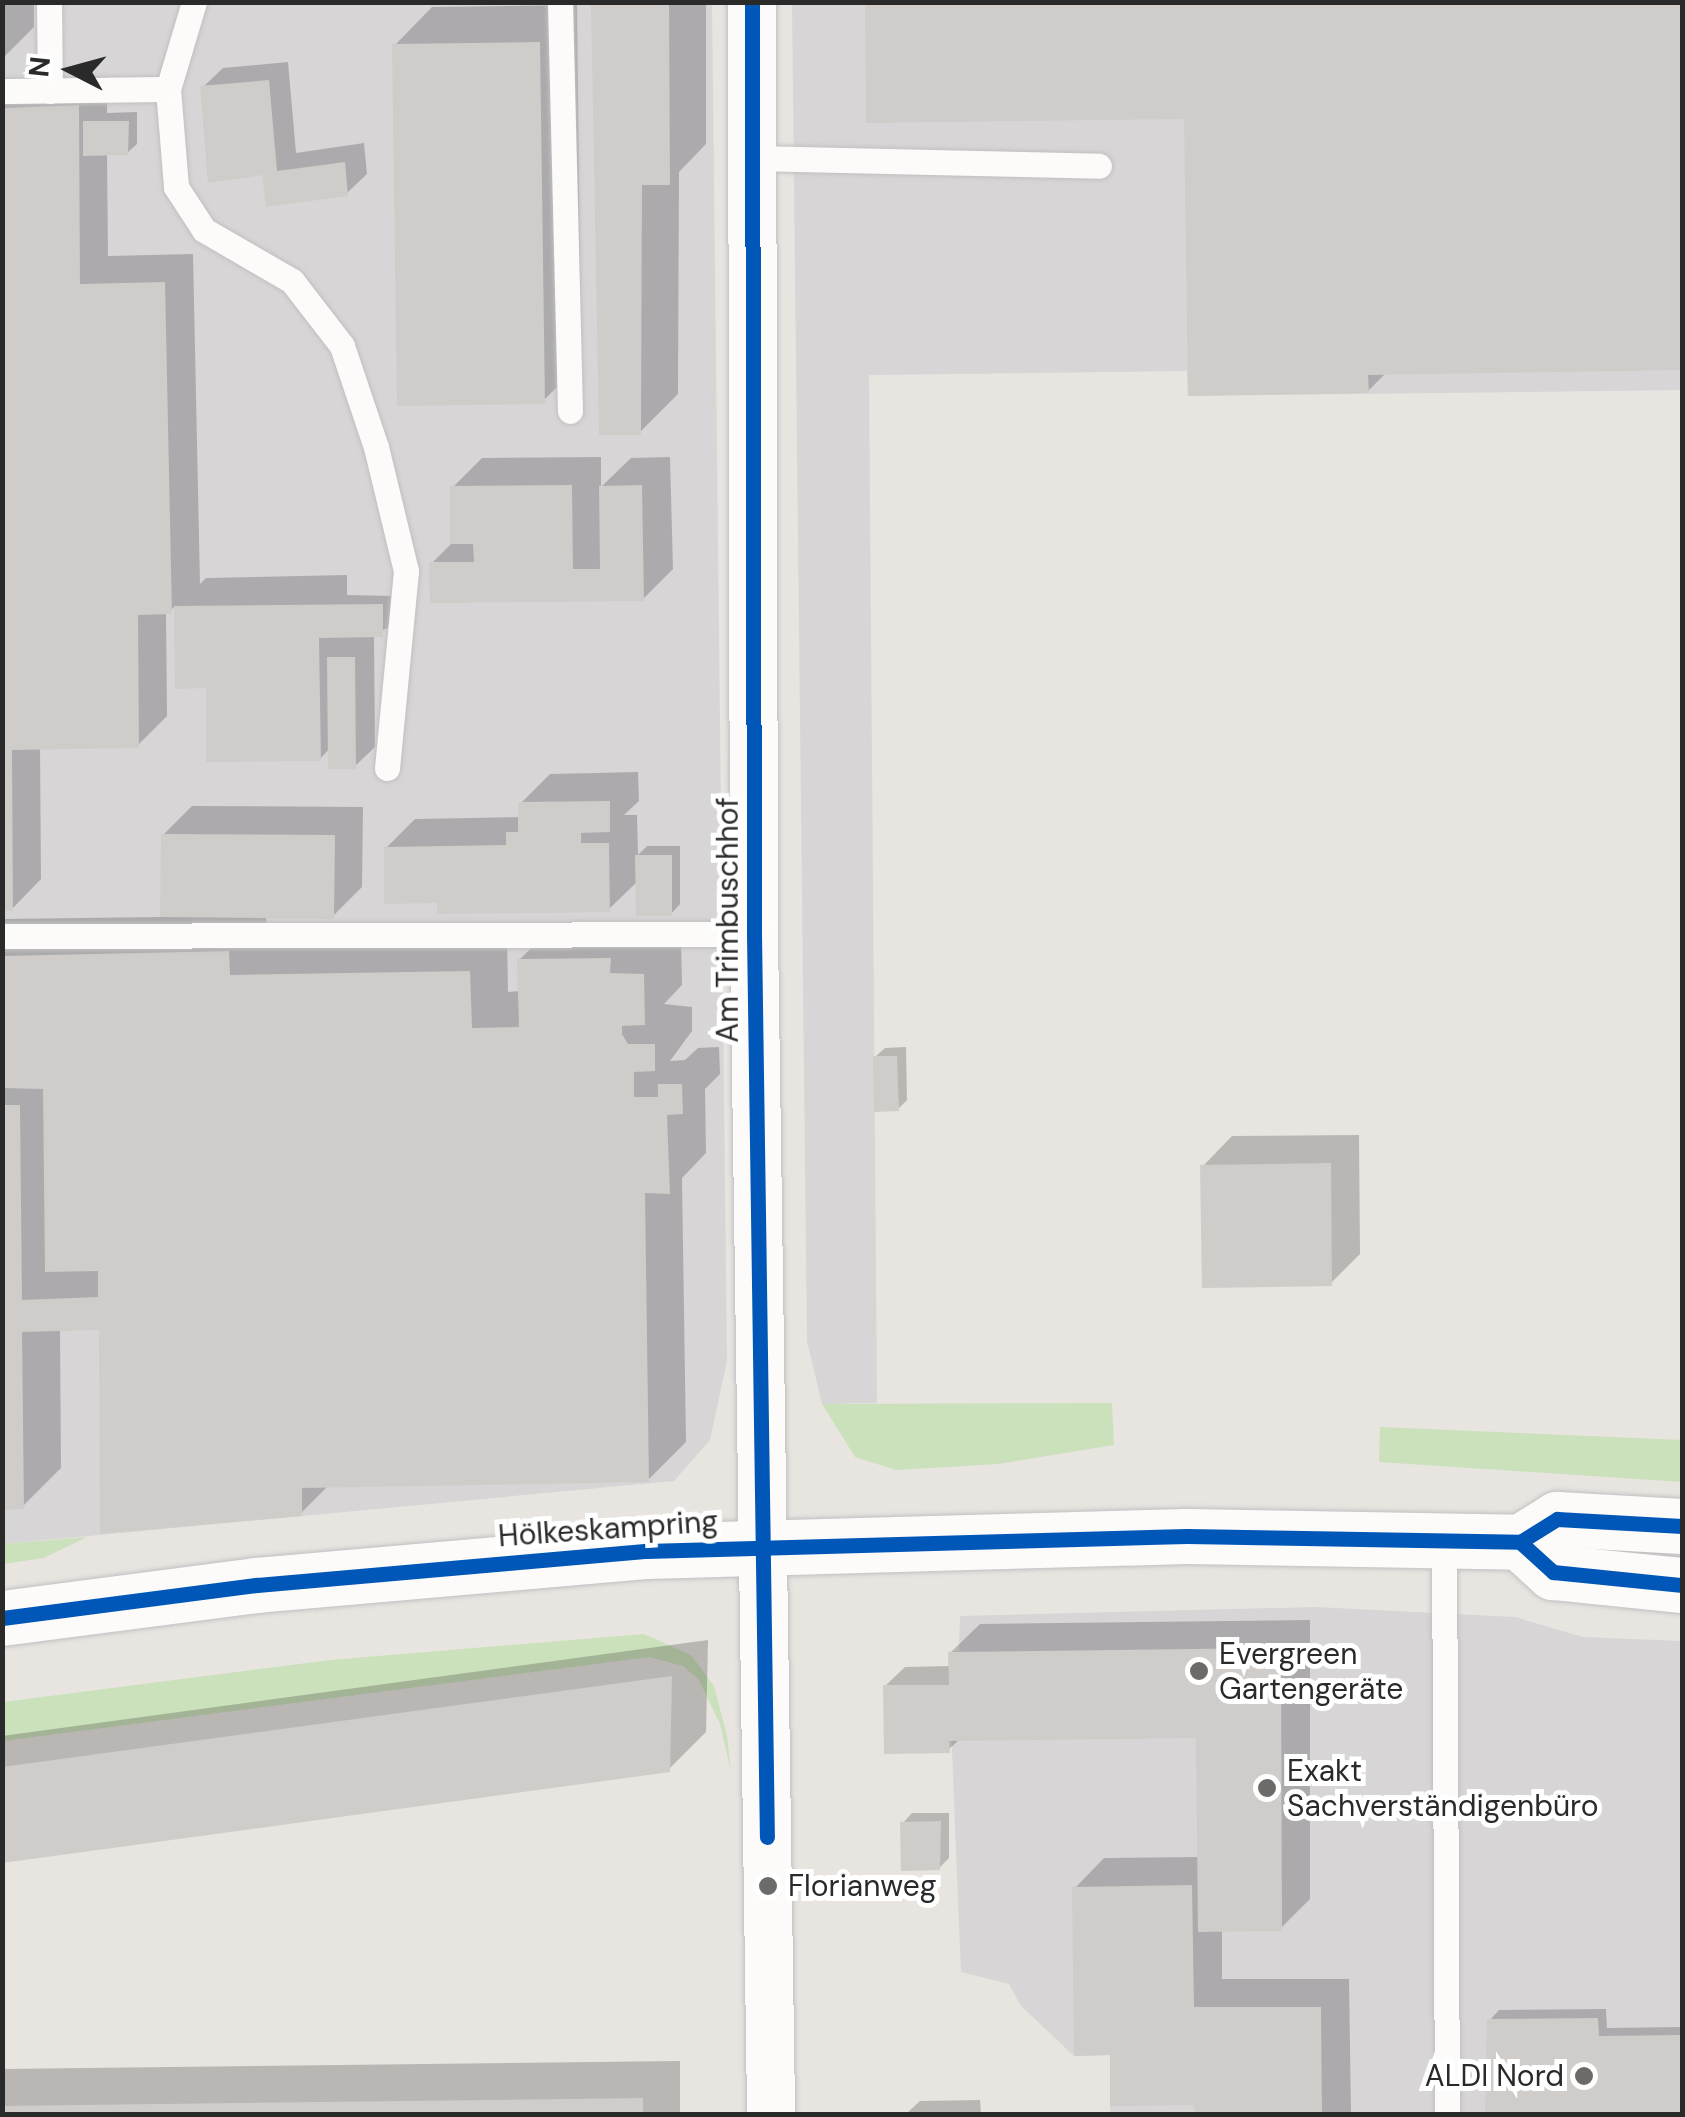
<!DOCTYPE html>
<meta charset="utf-8">
<style>
body{margin:0}
#map{position:relative;width:1685px;height:2117px;overflow:hidden;background:#e8e4e0;font-family:"DM Sans",sans-serif}
div>[style]{position:absolute}
.industrial>*{inset:0;background:#d8d5d7}
.green>*{inset:0;background:#cbe1bb}
.shadow>*{inset:0;background:#0003}
.building>*{inset:0;background:#cfccc9}
.roads{filter:drop-shadow(0 0 2px #c1c0c1) drop-shadow(0 0 2px #c1c0c1)}
.lane>*{height:25px;margin:-12.5px;padding:0 12.5px;transform-origin:12.5px;border-radius:12.5px;background:#fcfbfa}
.street>*{height:48px;margin:-24px;padding:0 24px;transform-origin:24px;border-radius:24px;background:#fcfbfa}
.secondary>*{height:55px;margin:-27.5px;padding:0 27.5px;transform-origin:27.5px;border-radius:27.5px;background:#fcfbfa}
.cycleway>*{height:15px;margin:-7.5px;padding:0 7.5px;transform-origin:7.5px;border-radius:7.5px;background:#0057b8}
.dots>*{width:28px;height:28px;translate:-50% -50%;box-sizing:border-box;border:5px solid #fff;border-radius:50%}
span{translate:-50% -50%;white-space:nowrap;text-align:center;line-height:1.15;-webkit-text-stroke:10px #fff;paint-order:stroke}
.street-label{font-size:30px;color:#2a2a2a}
.poi-label{font-size:30px;color:#2a2a2a}
.left{translate:0 -50%;text-align:left}
.right{translate:-100% -50%;text-align:right}
.frame{position:absolute;inset:0;border:5px solid #2a2a2a;pointer-events:none}
.north{position:absolute;left:20px;top:20px;width:100px;height:100px;-webkit-text-stroke:8px #fff;paint-order:stroke;rotate:276deg;font-size:28px;font-weight:700;line-height:40px;text-align:center;color:#2a2a2a}
.north::after{content:'';display:block;margin:auto;width:35px;height:45px;background:#2a2a2a;clip-path:polygon(50% 0,100% 100%,50% 72%,0 100%)}
</style>
<div id="map">
<div class="industrial">
<div style="clip-path:polygon(3px 3px,712px 3px,727px 1361px,710px 1440px,674px 1481px,3px 1544px)"></div>
<div style="clip-path:polygon(792px 3px,1682px 3px,1682px 390px,1188px 396px,1187px 371px,869px 375px,877px 1403px,822px 1404px,807px 1341px)"></div>
<div style="clip-path:polygon(1316px 1607px,1515px 1617px,1583px 1637px,1682px 1641px,1682px 2114px,1110px 2114px,1110px 2055px,1074px 2056px,1021px 2006px,1009px 1984px,961px 1972px,948px 1652px,959px 1651px,960px 1616px)"></div>
</div>
<div class="green">
<div style="clip-path:polygon(1112px 1403px,1114px 1445px,998px 1464px,896px 1470px,855px 1457px,822px 1404px)"></div>
<div style="clip-path:polygon(1380px 1427px,1682px 1440px,1682px 1482px,1379px 1462px)"></div>
<div style="clip-path:polygon(87px 1537px,44px 1558px,3px 1564px,3px 1544px)"></div>
<div style="clip-path:polygon(644px 1634px,691px 1655px,714px 1686px,727px 1736px,731px 1772px,720px 1724px,699px 1680px,683px 1666px,649px 1657px,3px 1741px,3px 1702px,330px 1660px)"></div>
</div>
<div class="shadow">
<div style="clip-path:polygon(2px 2px,34px 2px,34px 27px,5px 56px)"></div>
<div style="clip-path:polygon(595px 2px,706px 2px,706px 144px,679px 172px,678px 394px,640px 432px)"></div>
<div style="clip-path:polygon(869px 2px,1682px 2px,1682px 368px,1387px 372px,1368px 391px,1187px 116px)"></div>
<div style="clip-path:polygon(577px 5px,581px 363px,543px 401px,395px 45px,432px 7px)"></div>
<div style="clip-path:polygon(288px 62px,296px 153px,364px 143px,367px 174px,347px 193px,265px 172px,203px 87px,223px 68px)"></div>
<div style="clip-path:polygon(107px 77px,107px 113px,137px 112px,137px 144px,127px 153px,107px 153px,108px 256px,193px 254px,200px 584px,206px 578px,347px 575px,347px 595px,391px 596px,391px 626px,374px 635px,375px 747px,355px 766px,330px 748px,320px 759px,208px 686px,177px 686px,177px 606px,166px 612px,167px 716px,138px 745px,40px 747px,41px 879px,12px 909px,2px 909px,2px 81px)"></div>
<div style="clip-path:polygon(601px 457px,601px 487px,631px 458px,670px 457px,673px 569px,643px 599px,432px 563px,453px 542px,453px 487px,482px 458px)"></div>
<div style="clip-path:polygon(638px 772px,639px 801px,624px 815px,637px 815px,638px 855px,647px 846px,680px 846px,680px 904px,671px 914px,638px 881px,609px 909px,440px 901px,386px 848px,415px 819px,521px 817px,521px 803px,550px 774px)"></div>
<div style="clip-path:polygon(192px 806px,363px 807px,362px 887px,333px 916px,266px 915px,267px 939px,507px 935px,508px 992px,520px 991px,519px 960px,557px 923px,648px 922px,647px 936px,681px 938px,682px 985px,664px 1004px,692px 1007px,692px 1031px,670px 1061px,685px 1060px,698px 1048px,719px 1047px,720px 1074px,705px 1089px,706px 1153px,682px 1178px,686px 1442px,648px 1480px,329px 1485px,301px 1513px,101px 1327px,60px 1328px,61px 1468px,23px 1506px,2px 1508px,2px 919px,163px 917px,163px 835px)"></div>
<div style="clip-path:polygon(906px 1047px,907px 1100px,898px 1109px,875px 1057px,885px 1048px)"></div>
<div style="clip-path:polygon(1359px 1135px,1360px 1254px,1330px 1284px,1203px 1166px,1232px 1136px)"></div>
<div style="clip-path:polygon(1310px 1620px,1310px 1899px,1281px 1928px,1222px 1929px,1222px 1979px,1349px 1979px,1351px 2114px,1196px 2114px,1195px 2102px,1112px 2053px,1075px 1888px,1104px 1858px,1200px 1857px,1198px 1735px,960px 1739px,948px 1750px,885px 1686px,905px 1667px,951px 1666px,950px 1653px,980px 1624px)"></div>
<div style="clip-path:polygon(708px 1640px,706px 1732px,668px 1770px,2px 1861px,2px 1736px)"></div>
<div style="clip-path:polygon(912px 1813px,949px 1813px,949px 1858px,939px 1868px,903px 1823px)"></div>
<div style="clip-path:polygon(1606px 2009px,1607px 2028px,1682px 2027px,1682px 2114px,1489px 2114px,1490px 2020px,1499px 2010px)"></div>
<div style="clip-path:polygon(680px 2061px,680px 2114px,2px 2114px,2px 2069px)"></div>
<div style="clip-path:polygon(980px 2100px,981px 2114px,906px 2114px,920px 2101px)"></div>
</div>
<div class="building">
<div style="clip-path:polygon(591px 2px,669px 2px,670px 185px,642px 185px,641px 435px,599px 435px)"></div>
<div style="clip-path:polygon(865px 2px,1682px 2px,1682px 370px,1368px 375px,1369px 393px,1188px 396px,1184px 119px,866px 123px)"></div>
<div style="clip-path:polygon(540px 42px,545px 404px,397px 406px,392px 44px)"></div>
<div style="clip-path:polygon(269px 80px,277px 171px,345px 162px,348px 196px,266px 207px,262px 175px,208px 183px,200px 86px)"></div>
<div style="clip-path:polygon(79px 105px,80px 284px,165px 282px,172px 614px,138px 615px,139px 748px,12px 750px,13px 911px,2px 911px,2px 108px)"></div>
<div style="clip-path:polygon(83px 121px,129px 121px,128px 155px,83px 156px)"></div>
<div style="clip-path:polygon(572px 485px,573px 569px,600px 569px,599px 486px,642px 485px,644px 601px,430px 603px,429px 562px,474px 562px,473px 544px,450px 544px,450px 486px)"></div>
<div style="clip-path:polygon(383px 604px,383px 637px,319px 638px,321px 761px,206px 762px,206px 688px,175px 689px,174px 606px)"></div>
<div style="clip-path:polygon(327px 657px,355px 657px,356px 769px,328px 769px)"></div>
<div style="clip-path:polygon(610px 801px,610px 832px,581px 833px,581px 843px,609px 843px,610px 912px,437px 914px,437px 903px,384px 904px,384px 847px,506px 845px,506px 832px,518px 832px,518px 802px)"></div>
<div style="clip-path:polygon(161px 834px,335px 835px,334px 919px,160px 917px)"></div>
<div style="clip-path:polygon(635px 855px,672px 855px,672px 916px,636px 916px)"></div>
<div style="clip-path:polygon(229px 951px,230px 975px,470px 971px,472px 1028px,519px 1027px,517px 959px,611px 958px,610px 973px,644px 974px,645px 1025px,622px 1026px,622px 1034px,628px 1044px,655px 1044px,655px 1071px,634px 1072px,634px 1097px,658px 1097px,658px 1084px,682px 1084px,683px 1114px,667px 1115px,670px 1194px,645px 1193px,649px 1482px,302px 1488px,302px 1516px,100px 1534px,99px 1330px,22px 1332px,24px 1509px,2px 1510px,2px 1105px,20px 1105px,22px 1300px,98px 1297px,98px 1271px,45px 1272px,43px 1089px,2px 1088px,2px 956px)"></div>
<div style="clip-path:polygon(873px 1056px,897px 1056px,899px 1111px,874px 1112px)"></div>
<div style="clip-path:polygon(1331px 1163px,1332px 1286px,1202px 1288px,1200px 1165px)"></div>
<div style="clip-path:polygon(1281px 1648px,1282px 1931px,1198px 1932px,1196px 1738px,949px 1741px,950px 1753px,884px 1754px,883px 1685px,949px 1685px,948px 1652px)"></div>
<div style="clip-path:polygon(672px 1676px,670px 1772px,2px 1863px,2px 1767px)"></div>
<div style="clip-path:polygon(941px 1821px,940px 1870px,901px 1871px,900px 1822px)"></div>
<div style="clip-path:polygon(1192px 1885px,1194px 2007px,1321px 2007px,1322px 2114px,1196px 2114px,1193px 2105px,1110px 2106px,1110px 2055px,1074px 2056px,1072px 1887px)"></div>
<div style="clip-path:polygon(1598px 2018px,1599px 2036px,1682px 2035px,1682px 2114px,1485px 2114px,1487px 2019px)"></div>
<div style="clip-path:polygon(643px 2098px,643px 2114px,2px 2114px,2px 2106px)"></div>
</div>
<div class="roads">
<div class="lane">
<div style="left:49px;top:2px;width:89px;rotate:89.4deg"></div>
<div style="left:194px;top:2px;width:91px;rotate:106.6deg"></div>
<div style="left:168px;top:89px;width:98px;rotate:85.3deg"></div>
<div style="left:176px;top:187px;width:51px;rotate:56.9deg"></div>
<div style="left:204px;top:230px;width:102px;rotate:30.1deg"></div>
<div style="left:292px;top:281px;width:82px;rotate:52.4deg"></div>
<div style="left:342px;top:346px;width:107px;rotate:71.4deg"></div>
<div style="left:376px;top:447px;width:128px;rotate:76.4deg"></div>
<div style="left:406px;top:571px;width:198px;rotate:95.5deg"></div>
<div style="left:560px;top:2px;width:409px;rotate:88.6deg"></div>
<div style="left:2px;top:91px;width:166px;rotate:-0.7deg"></div>
<div style="left:754px;top:158px;width:345px;rotate:1.3deg"></div>
<div style="left:2px;top:936px;width:752px;rotate:-0.15deg"></div>
<div style="left:1444px;top:1540px;width:574px;rotate:89.7deg"></div>
</div>
<div class="street">
<div style="left:752px;top:2px;width:932px;rotate:89.88deg"></div>
<div style="left:754px;top:934px;width:1180px;rotate:89.17deg"></div>
</div>
<div class="secondary">
<div style="left:1520px;top:1542px;width:45px;rotate:42.3deg"></div>
<div style="left:1553px;top:1572px;width:130px;rotate:5.8deg"></div>
<div style="left:2px;top:1618px;width:256px;rotate:-7.4deg"></div>
<div style="left:256px;top:1585px;width:391px;rotate:-5deg"></div>
<div style="left:646px;top:1551px;width:541px;rotate:-1.59deg"></div>
<div style="left:1187px;top:1536px;width:333px;rotate:1deg"></div>
<div style="left:1520px;top:1542px;width:44px;rotate:-31.9deg"></div>
<div style="left:1557px;top:1519px;width:125px;rotate:3.2deg"></div>
</div>
</div>
<div class="cycleway">
<div style="left:752px;top:2px;width:932px;rotate:89.88deg"></div>
<div style="left:754px;top:934px;width:903px;rotate:89.18deg"></div>
<div style="left:1520px;top:1542px;width:45px;rotate:42.3deg"></div>
<div style="left:1553px;top:1572px;width:130px;rotate:5.8deg"></div>
<div style="left:2px;top:1618px;width:256px;rotate:-7.4deg"></div>
<div style="left:256px;top:1585px;width:391px;rotate:-5deg"></div>
<div style="left:646px;top:1551px;width:541px;rotate:-1.59deg"></div>
<div style="left:1187px;top:1536px;width:333px;rotate:1deg"></div>
<div style="left:1520px;top:1542px;width:44px;rotate:-31.9deg"></div>
<div style="left:1557px;top:1519px;width:125px;rotate:3.2deg"></div>
</div>
<div class="dots">
<div style="left:1199px;top:1671px;background:#6c6b6a"></div>
<div style="left:1267px;top:1788px;background:#6c6b6a"></div>
<div style="left:768px;top:1886px;background:#6c6b6a"></div>
<div style="left:1584px;top:2076px;background:#6c6b6a"></div>
</div>
<div class="street-label">
<span style="left:728px;top:920px;rotate:-90deg">Am Trimbuschhof</span>
<span style="left:608px;top:1529px;rotate:-4deg">Hölkeskampring</span>
</div>
<div class="poi-label">
<span class="left" style="left:1219px;top:1671px">Evergreen<br>Gartengeräte</span>
<span class="left" style="left:1287px;top:1788px">Exakt<br>Sachverständigenbüro</span>
<span class="left" style="left:788px;top:1886px">Florianweg</span>
<span class="right" style="left:1564px;top:2076px">ALDI Nord</span>
</div>
<div class="frame"></div>
<div class="north">N</div>
</div>
